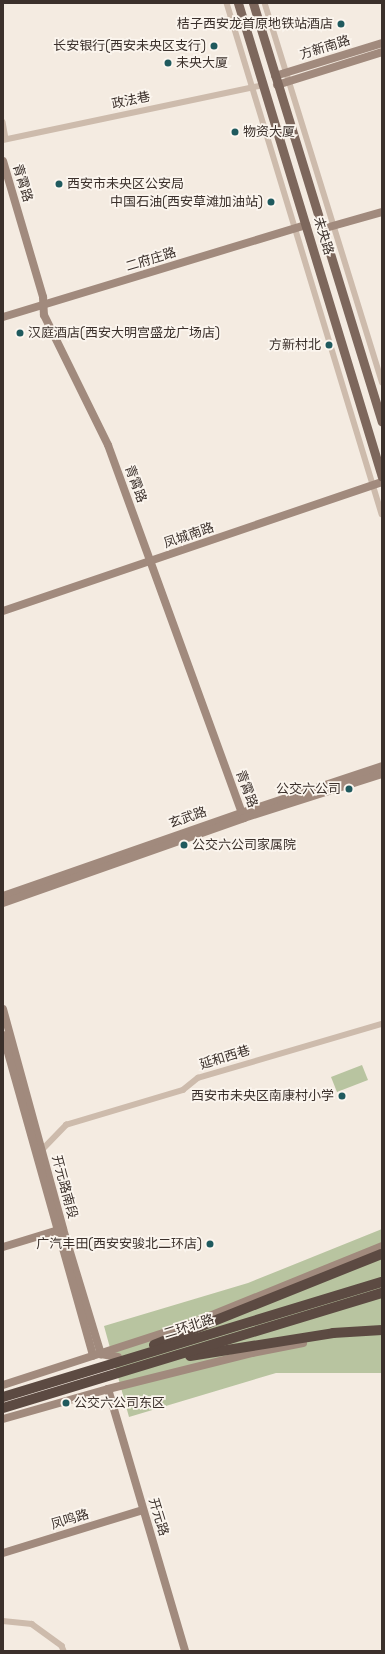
<!DOCTYPE html>
<meta charset="utf-8">
<style>
body{margin:0}
#map{position:relative;width:385px;height:1654px;overflow:hidden;background:#f4ebe1;font-family:"Space Grotesk","Noto Sans SC",sans-serif}
div>[style]{position:absolute}
.green>*{inset:0;background:#b8c4a0}
.street>*{height:5.5px;margin:-2.75px;padding:0 2.75px;transform-origin:2.75px;border-radius:2.75px;background:#cdbbac}
.secondary>*{height:8px;margin:-4px;padding:0 4px;transform-origin:4px;border-radius:4px;background:#a18a7d}
.primary>*{height:9px;margin:-4.5px;padding:0 4.5px;transform-origin:4.5px;border-radius:4.5px;background:#7d675c}
.highway>*{height:10px;margin:-5px;padding:0 5px;transform-origin:5px;border-radius:5px;background:#5c4a42}
.dots>*{width:11px;height:11px;translate:-50% -50%;box-sizing:border-box;border:2px solid #fbf5ee;border-radius:50%}
span{translate:-50% -50%;white-space:nowrap;text-align:center;line-height:1.15;-webkit-text-stroke:3.5px #fbf5ee;paint-order:stroke}
.poi-label{font-size:13px;color:#3b302b}
.right{translate:-100% -50%;text-align:right}
.left{translate:0 -50%;text-align:left}
.street-label{font-size:13px;color:#3b302b}
.frame{position:absolute;inset:0;border:4px solid #3b302b;pointer-events:none}
</style>
<div id="map">
<div class="green">
<div style="clip-path:polygon(362px 1065px,368px 1080px,337px 1092px,331px 1077px)"></div>
<div style="clip-path:polygon(382px 1229px,382px 1373px,276px 1373px,129px 1417px,104px 1326px,248px 1283px)"></div>
</div>
<div class="street">
<div style="left:227px;top:3px;width:534px;rotate:73.13deg"></div>
<div style="left:265px;top:3px;width:397px;rotate:72.8deg"></div>
<div style="left:3px;top:122px;width:17px;rotate:80deg"></div>
<div style="left:3px;top:140px;width:266px;rotate:-11.9deg"></div>
<div style="left:42px;top:1150px;width:35px;rotate:-46deg"></div>
<div style="left:66px;top:1125px;width:122px;rotate:-16.7deg"></div>
<div style="left:183px;top:1090px;width:19px;rotate:-39deg"></div>
<div style="left:198px;top:1078px;width:192px;rotate:-16.4deg"></div>
<div style="left:3px;top:1621px;width:29px;rotate:6deg"></div>
<div style="left:32px;top:1624px;width:37px;rotate:36deg"></div>
<div style="left:62px;top:1646px;width:5px;rotate:68deg"></div>
</div>
<div class="secondary">
<div style="left:275px;top:76px;width:112px;rotate:-17.1deg"></div>
<div style="left:277px;top:85px;width:110px;rotate:-17.4deg"></div>
<div style="left:3px;top:161px;width:142px;rotate:73.6deg"></div>
<div style="left:43px;top:297px;width:18px;rotate:87deg"></div>
<div style="left:44px;top:315px;width:145px;rotate:63.8deg"></div>
<div style="left:108px;top:445px;width:397px;rotate:70deg"></div>
<div style="left:322px;top:229px;width:62px;rotate:-15.8deg"></div>
<div style="left:3px;top:317px;width:317px;rotate:-16.9deg"></div>
<div style="left:3px;top:611px;width:400px;rotate:-18.8deg"></div>
<div style="left:3px;top:896px;width:252px;rotate:-19.2deg"></div>
<div style="left:241px;top:813px;width:149px;rotate:-18.4deg"></div>
<div style="left:3px;top:903px;width:256px;rotate:-19.4deg"></div>
<div style="left:244px;top:818px;width:145px;rotate:-17.7deg"></div>
<div style="left:3px;top:1009px;width:228px;rotate:74.7deg"></div>
<div style="left:63px;top:1229px;width:131px;rotate:73.1deg"></div>
<div style="left:101px;top:1354px;width:17px;rotate:10deg"></div>
<div style="left:3px;top:1035px;width:333px;rotate:74.3deg"></div>
<div style="left:3px;top:1247px;width:62px;rotate:-17deg"></div>
<div style="left:3px;top:1385px;width:191px;rotate:-18deg"></div>
<div style="left:185px;top:1326px;width:213px;rotate:-22.1deg"></div>
<div style="left:108px;top:1389px;width:273px;rotate:73.6deg"></div>
<div style="left:3px;top:1419px;width:109px;rotate:-15.9deg"></div>
<div style="left:108px;top:1389px;width:148px;rotate:-14deg"></div>
<div style="left:252px;top:1353px;width:52px;rotate:-11.1deg"></div>
<div style="left:3px;top:1553px;width:146px;rotate:-17.1deg"></div>
</div>
<div class="primary">
<div style="left:238px;top:3px;width:495px;rotate:73.1deg"></div>
<div style="left:253px;top:3px;width:438px;rotate:72.9deg"></div>
</div>
<div class="highway">
<div style="left:154px;top:1345px;width:245px;rotate:-21.8deg"></div>
<div style="left:190px;top:1356px;width:145px;rotate:-9.1deg"></div>
<div style="left:333px;top:1333px;width:49px;rotate:-3.5deg"></div>
<div style="left:3px;top:1397px;width:396px;rotate:-16.9deg"></div>
<div style="left:3px;top:1408px;width:396px;rotate:-16.9deg"></div>
</div>
<div class="dots">
<div style="left:341px;top:24px;background:#1f5a5e"></div>
<div style="left:214px;top:46px;background:#1f5a5e"></div>
<div style="left:168px;top:63px;background:#1f5a5e"></div>
<div style="left:235px;top:132px;background:#1f5a5e"></div>
<div style="left:59px;top:184px;background:#1f5a5e"></div>
<div style="left:271px;top:202px;background:#1f5a5e"></div>
<div style="left:20px;top:333px;background:#1f5a5e"></div>
<div style="left:329px;top:345px;background:#1f5a5e"></div>
<div style="left:349px;top:789px;background:#1f5a5e"></div>
<div style="left:184px;top:845px;background:#1f5a5e"></div>
<div style="left:342px;top:1096px;background:#1f5a5e"></div>
<div style="left:210px;top:1244px;background:#1f5a5e"></div>
<div style="left:66px;top:1403px;background:#1f5a5e"></div>
</div>
<div class="poi-label">
<span class="right" style="left:333px;top:24px">桔子西安龙首原地铁站酒店</span>
<span class="right" style="left:206px;top:46px">长安银行(西安未央区支行)</span>
<span class="left" style="left:176px;top:63px">未央大厦</span>
<span class="left" style="left:243px;top:132px">物资大厦</span>
<span class="left" style="left:67px;top:184px">西安市未央区公安局</span>
<span class="right" style="left:263px;top:202px">中国石油(西安草滩加油站)</span>
<span class="left" style="left:28px;top:333px">汉庭酒店(西安大明宫盛龙广场店)</span>
<span class="right" style="left:321px;top:345px">方新村北</span>
<span class="right" style="left:341px;top:789px">公交六公司</span>
<span class="left" style="left:192px;top:845px">公交六公司家属院</span>
<span class="right" style="left:334px;top:1096px">西安市未央区南康村小学</span>
<span class="right" style="left:202px;top:1244px">广汽丰田(西安安骏北二环店)</span>
<span class="left" style="left:74px;top:1403px">公交六公司东区</span>
</div>
<div class="street-label">
<span style="left:325px;top:48px;rotate:-17deg">方新南路</span>
<span style="left:131px;top:101px;rotate:-12deg">政法巷</span>
<span style="left:22px;top:183px;rotate:73deg">青霄路</span>
<span style="left:323px;top:236px;rotate:73deg">未央路</span>
<span style="left:151px;top:260px;rotate:-17deg">二府庄路</span>
<span style="left:135px;top:484px;rotate:70deg">青霄路</span>
<span style="left:189px;top:536px;rotate:-19deg">凤城南路</span>
<span style="left:246px;top:789px;rotate:70deg">青霄路</span>
<span style="left:188px;top:818px;rotate:-19deg">玄武路</span>
<span style="left:225px;top:1058px;rotate:-17deg">延和西巷</span>
<span style="left:64px;top:1187px;rotate:75deg">开元路南段</span>
<span style="left:189px;top:1327px;rotate:-17deg">二环北路</span>
<span style="left:158px;top:1517px;rotate:73deg">开元路</span>
<span style="left:70px;top:1520px;rotate:-17deg">凤鸣路</span>
</div>
<div class="frame"></div>
</div>
